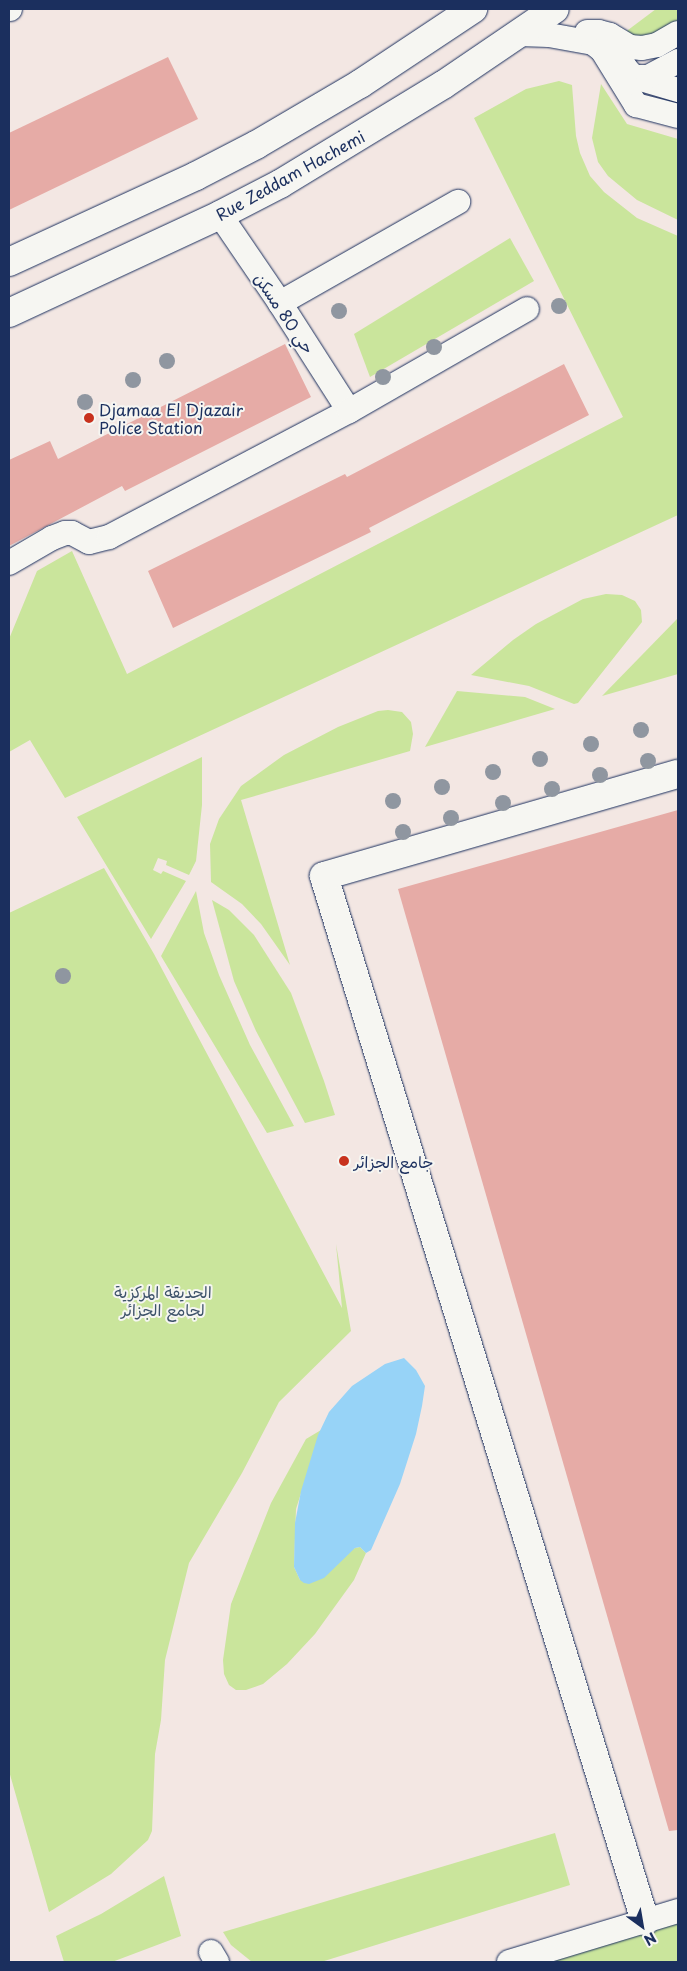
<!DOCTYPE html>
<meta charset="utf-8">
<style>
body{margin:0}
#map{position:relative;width:687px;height:1971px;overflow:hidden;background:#f3e7e3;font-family:"Playpen Sans","Playpen Sans Arabic",sans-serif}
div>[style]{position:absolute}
.green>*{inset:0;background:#cae59c}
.water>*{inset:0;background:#97d3f7}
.building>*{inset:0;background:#e6aba6}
.roads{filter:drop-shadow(0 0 1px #1b2f5e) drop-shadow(0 0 1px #1b2f5e)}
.service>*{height:24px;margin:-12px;padding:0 12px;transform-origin:12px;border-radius:12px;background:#f6f6f2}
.pedestrian>*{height:28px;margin:-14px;padding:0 14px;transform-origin:14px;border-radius:14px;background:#f6f6f2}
.tertiary>*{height:28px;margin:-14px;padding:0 14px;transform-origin:14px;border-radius:14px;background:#f6f6f2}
.trees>*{width:16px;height:16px;margin:-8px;border-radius:50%;background:#8f96a0}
.dots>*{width:14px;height:14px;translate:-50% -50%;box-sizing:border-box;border:2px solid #f6f6f2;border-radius:50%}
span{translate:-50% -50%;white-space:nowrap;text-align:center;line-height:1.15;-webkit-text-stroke:4px #f6f6f2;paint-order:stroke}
.street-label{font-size:16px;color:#1b2f5e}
.poi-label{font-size:16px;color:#1b2f5e}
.left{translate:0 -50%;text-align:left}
.park-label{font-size:16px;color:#3e536a}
.frame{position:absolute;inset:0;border:10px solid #1b2f5e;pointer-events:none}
.north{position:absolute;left:617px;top:1901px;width:50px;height:50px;-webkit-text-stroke:4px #f6f6f2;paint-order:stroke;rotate:148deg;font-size:14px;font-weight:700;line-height:20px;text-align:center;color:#1b2f5e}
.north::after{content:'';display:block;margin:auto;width:18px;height:22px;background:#1b2f5e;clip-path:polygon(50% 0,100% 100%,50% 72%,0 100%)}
</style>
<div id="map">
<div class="green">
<div style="clip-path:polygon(656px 9px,678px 9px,678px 24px,653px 40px,620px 36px)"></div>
<div style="clip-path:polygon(559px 81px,572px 85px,576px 136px,580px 153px,590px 176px,604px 192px,637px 218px,678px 236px,678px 515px,65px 798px,30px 740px,9px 752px,9px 639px,37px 571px,72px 551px,127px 674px,623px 417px,474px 118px,526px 89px)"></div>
<div style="clip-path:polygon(601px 84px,627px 124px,678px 139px,678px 220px,637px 200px,608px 176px,598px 162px,592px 138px)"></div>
<div style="clip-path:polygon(510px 238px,534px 281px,370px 377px,354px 334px)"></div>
<div style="clip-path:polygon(606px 594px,622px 595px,635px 601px,641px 610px,642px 622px,578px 703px,574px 704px,529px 686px,471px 675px,513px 640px,536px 624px,583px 599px)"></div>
<div style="clip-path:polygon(678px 618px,678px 674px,602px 696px)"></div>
<div style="clip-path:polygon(457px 691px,525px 697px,555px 709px,425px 747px)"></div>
<div style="clip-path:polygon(388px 710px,402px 712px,411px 722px,413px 734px,410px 751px,241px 800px,290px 965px,261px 924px,242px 904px,211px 882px,210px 844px,219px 819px,241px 786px,284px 755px,338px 727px,378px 711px)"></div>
<div style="clip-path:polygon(202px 757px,202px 805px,196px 861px,189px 875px,166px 865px,167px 861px,158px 858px,153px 870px,161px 874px,163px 871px,186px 881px,151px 939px,77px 817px)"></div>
<div style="clip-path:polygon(104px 868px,154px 954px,342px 1308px,336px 1244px,351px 1331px,279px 1402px,242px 1473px,189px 1563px,165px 1660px,161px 1720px,155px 1754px,152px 1831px,148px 1840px,111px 1874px,49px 1912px,9px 1771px,9px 913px)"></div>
<div style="clip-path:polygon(196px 891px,204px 933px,219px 975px,250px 1045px,294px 1126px,267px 1133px,161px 956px)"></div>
<div style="clip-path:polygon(212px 900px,229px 910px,254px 935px,291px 993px,324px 1081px,335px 1115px,305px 1123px,256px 1031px,234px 981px)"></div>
<div style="clip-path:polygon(321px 1430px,296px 1509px,294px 1567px,300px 1580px,355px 1548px,360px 1547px,366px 1553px,354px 1580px,315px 1634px,287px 1664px,263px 1684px,246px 1690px,236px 1690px,229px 1685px,224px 1674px,223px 1660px,231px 1604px,271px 1503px,306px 1439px)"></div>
<div style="clip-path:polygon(555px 1833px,570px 1885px,321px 1962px,252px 1962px,231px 1945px,223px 1932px)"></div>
<div style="clip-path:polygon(164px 1876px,181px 1936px,112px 1962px,64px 1962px,56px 1936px,101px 1914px)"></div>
<div style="clip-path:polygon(678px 1911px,678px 1962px,509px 1962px)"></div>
</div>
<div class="water">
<div style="clip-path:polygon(404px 1358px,416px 1370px,425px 1386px,422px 1406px,416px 1434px,400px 1484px,371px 1550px,366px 1553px,360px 1547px,355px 1548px,324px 1578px,309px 1584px,304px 1583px,300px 1580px,294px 1567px,295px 1523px,301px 1491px,318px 1435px,329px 1412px,352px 1386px,385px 1364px)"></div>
</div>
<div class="building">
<div style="clip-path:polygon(168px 57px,198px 119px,9px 210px,9px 133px)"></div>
<div style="clip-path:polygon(285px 344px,311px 397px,125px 491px,122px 486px,9px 546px,9px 460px,50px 441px,58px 459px)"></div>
<div style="clip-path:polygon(564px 364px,589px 415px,369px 528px,371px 532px,173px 628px,148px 571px,345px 474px,347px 477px)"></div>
<div style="clip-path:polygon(678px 810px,678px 1830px,669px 1831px,398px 889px)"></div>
</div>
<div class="roads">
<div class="service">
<div style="left:9px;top:9px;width:1px"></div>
<div style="left:587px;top:32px;width:12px"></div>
<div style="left:599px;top:32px;width:11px;rotate:15deg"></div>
<div style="left:610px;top:35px;width:23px;rotate:31deg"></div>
<div style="left:630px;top:47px;width:12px;rotate:5deg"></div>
<div style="left:642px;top:48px;width:15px;rotate:-11deg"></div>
<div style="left:657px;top:45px;width:24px;rotate:-30deg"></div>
<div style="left:519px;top:34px;width:30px;rotate:2deg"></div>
<div style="left:549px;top:35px;width:45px;rotate:10.3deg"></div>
<div style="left:593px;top:43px;width:11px;rotate:38deg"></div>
<div style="left:602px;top:50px;width:65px;rotate:58.3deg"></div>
<div style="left:636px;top:105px;width:43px;rotate:14.7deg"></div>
<div style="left:618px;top:56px;width:17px;rotate:57deg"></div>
<div style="left:627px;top:70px;width:10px;rotate:45deg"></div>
<div style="left:634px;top:77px;width:46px;rotate:16.5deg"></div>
<div style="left:634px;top:77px;width:14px"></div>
<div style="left:648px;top:77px;width:34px;rotate:-28deg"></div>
<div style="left:220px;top:215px;width:107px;rotate:55.7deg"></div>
<div style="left:280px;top:303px;width:128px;rotate:57.4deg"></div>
<div style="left:280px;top:303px;width:205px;rotate:-29.6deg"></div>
<div style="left:9px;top:563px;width:50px;rotate:-30.2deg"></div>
<div style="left:52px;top:538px;width:14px;rotate:-21deg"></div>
<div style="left:65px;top:533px;width:7px"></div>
<div style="left:72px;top:533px;width:19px;rotate:28deg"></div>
<div style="left:89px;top:542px;width:21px;rotate:-14deg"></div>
<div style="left:109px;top:537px;width:271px;rotate:-27.7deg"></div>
<div style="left:349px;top:411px;width:205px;rotate:-29.8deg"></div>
<div style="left:211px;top:1952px;width:12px;rotate:59deg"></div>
<div style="left:509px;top:1962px;width:177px;rotate:-16.8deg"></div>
</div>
<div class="pedestrian">
<div style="left:645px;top:1921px;width:1093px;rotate:-107.08deg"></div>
<div style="left:324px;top:876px;width:368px;rotate:-16.1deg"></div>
</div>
<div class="tertiary">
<div style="left:9px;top:262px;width:206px;rotate:-24.7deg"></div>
<div style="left:196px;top:176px;width:68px;rotate:-27.3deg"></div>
<div style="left:256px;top:145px;width:121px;rotate:-30.4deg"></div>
<div style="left:360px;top:84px;width:136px;rotate:-33.6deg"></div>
<div style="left:9px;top:313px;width:233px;rotate:-24.9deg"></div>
<div style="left:220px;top:215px;width:68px;rotate:-27.3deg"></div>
<div style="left:280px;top:184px;width:191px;rotate:-31.3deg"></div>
<div style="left:443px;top:85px;width:135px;rotate:-34.2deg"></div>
</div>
</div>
<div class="trees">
<div style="left:559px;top:306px"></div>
<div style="left:339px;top:311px"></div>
<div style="left:434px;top:347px"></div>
<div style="left:167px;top:361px"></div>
<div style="left:383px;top:377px"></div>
<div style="left:133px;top:380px"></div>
<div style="left:85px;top:402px"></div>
<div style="left:641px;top:730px"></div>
<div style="left:591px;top:744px"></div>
<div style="left:540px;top:759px"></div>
<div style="left:648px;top:761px"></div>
<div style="left:493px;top:772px"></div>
<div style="left:600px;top:775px"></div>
<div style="left:442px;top:787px"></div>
<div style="left:552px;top:789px"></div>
<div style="left:393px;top:801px"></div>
<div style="left:503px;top:803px"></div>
<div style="left:451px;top:818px"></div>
<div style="left:403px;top:832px"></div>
<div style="left:63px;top:976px"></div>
</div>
<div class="dots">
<div style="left:89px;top:418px;background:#c8321e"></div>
<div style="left:344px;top:1161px;background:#c8321e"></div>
</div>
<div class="street-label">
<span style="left:290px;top:175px;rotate:-29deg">Rue Zeddam Hachemi</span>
<span style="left:285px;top:313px;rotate:56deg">حي 80 مسكن</span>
</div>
<div class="poi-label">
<span class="left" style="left:99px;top:418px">Djamaa El Djazair<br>Police Station</span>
<span class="left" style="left:354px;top:1161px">جامع الجزائر</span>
</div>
<div class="park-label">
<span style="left:163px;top:1300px">الحديقة المركزية<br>لجامع الجزائر</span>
</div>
<div class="frame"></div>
<div class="north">N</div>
</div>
